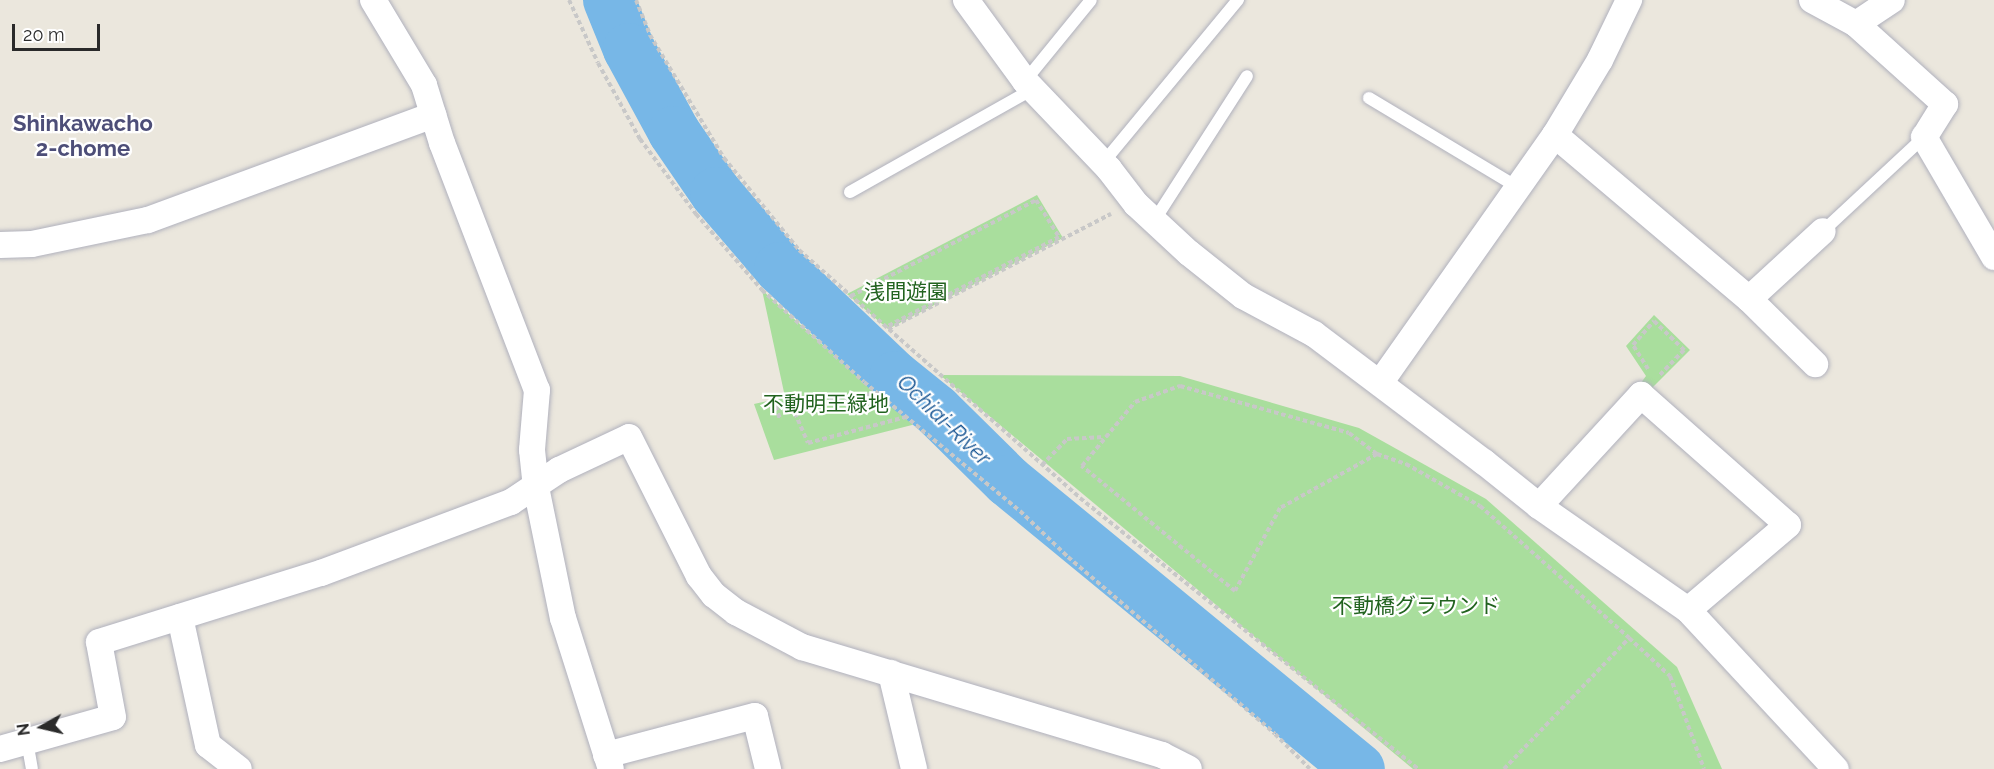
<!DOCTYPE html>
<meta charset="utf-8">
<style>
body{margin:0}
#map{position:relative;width:1994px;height:769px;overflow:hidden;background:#ebe7dd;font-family:Raleway,"Noto Sans JP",sans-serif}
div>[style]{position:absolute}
.green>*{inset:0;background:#a9de9d}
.river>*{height:52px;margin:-26px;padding:0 26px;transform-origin:26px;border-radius:26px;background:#77b7e7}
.path>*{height:4px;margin-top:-2px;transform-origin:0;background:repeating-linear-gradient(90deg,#c8c8c8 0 4.5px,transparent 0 7.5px)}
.roads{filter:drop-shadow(0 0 2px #b0b1bd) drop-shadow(0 0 2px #b0b1bd)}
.service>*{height:12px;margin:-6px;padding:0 6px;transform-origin:6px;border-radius:6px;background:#fff}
.minor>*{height:26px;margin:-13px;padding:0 13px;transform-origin:13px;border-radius:13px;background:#fff}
span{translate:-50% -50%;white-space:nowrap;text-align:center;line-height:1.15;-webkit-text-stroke:4.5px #fff;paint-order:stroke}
.park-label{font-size:21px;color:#22631f}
.neighbourhood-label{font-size:22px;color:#4d4e78;font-weight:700}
.water-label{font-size:22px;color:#165492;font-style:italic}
.north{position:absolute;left:12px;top:697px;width:60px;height:60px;-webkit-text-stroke:4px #fff;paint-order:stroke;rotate:262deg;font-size:16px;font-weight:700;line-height:24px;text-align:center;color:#2a2a2a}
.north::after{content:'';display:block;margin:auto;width:21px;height:27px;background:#2a2a2a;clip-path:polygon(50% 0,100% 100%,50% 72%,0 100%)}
.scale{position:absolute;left:12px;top:24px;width:88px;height:27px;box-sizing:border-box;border:3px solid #2a2a2a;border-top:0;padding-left:8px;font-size:18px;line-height:21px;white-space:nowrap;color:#2a2a2a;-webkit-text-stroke:4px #fff;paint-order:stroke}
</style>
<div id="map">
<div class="green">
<div style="clip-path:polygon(1037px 195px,1063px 238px,888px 329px,847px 294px)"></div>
<div style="clip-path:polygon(762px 290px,864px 382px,916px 424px,774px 460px,754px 404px,785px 397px)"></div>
<div style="clip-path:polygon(1654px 315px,1690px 350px,1646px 394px,1637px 388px,1646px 376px,1626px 346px)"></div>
<div style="clip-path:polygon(940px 375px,1180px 376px,1359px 428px,1486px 499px,1677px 667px,1722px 769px,1413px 769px)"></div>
</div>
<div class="river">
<div style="left:609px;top:0;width:53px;rotate:67.8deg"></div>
<div style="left:629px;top:49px;width:94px;rotate:61.5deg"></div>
<div style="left:674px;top:132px;width:74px;rotate:55.5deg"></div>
<div style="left:716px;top:193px;width:99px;rotate:49.5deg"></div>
<div style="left:780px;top:268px;width:158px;rotate:43.5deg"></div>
<div style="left:895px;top:377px;width:53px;rotate:38.8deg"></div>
<div style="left:936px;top:410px;width:101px;rotate:44.6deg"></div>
<div style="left:1008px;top:481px;width:454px;rotate:39.4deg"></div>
</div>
<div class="path">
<div style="left:569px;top:0;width:69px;rotate:65.3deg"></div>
<div style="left:598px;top:63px;width:87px;rotate:61.1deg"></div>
<div style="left:640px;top:139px;width:94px;rotate:53.3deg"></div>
<div style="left:696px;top:214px;width:101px;rotate:49deg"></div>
<div style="left:762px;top:290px;width:137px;rotate:42deg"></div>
<div style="left:864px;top:382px;width:202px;rotate:39.6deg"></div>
<div style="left:1020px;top:511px;width:66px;rotate:43.8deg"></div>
<div style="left:1068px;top:557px;width:272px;rotate:40.5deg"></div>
<div style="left:1275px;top:734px;width:49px;rotate:45deg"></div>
<div style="left:636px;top:0;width:38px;rotate:68deg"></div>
<div style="left:650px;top:35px;width:144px;rotate:59deg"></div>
<div style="left:724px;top:158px;width:119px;rotate:50.8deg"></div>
<div style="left:799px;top:250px;width:375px;rotate:41.4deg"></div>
<div style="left:1080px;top:498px;width:433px;rotate:38.7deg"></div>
<div style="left:851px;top:296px;width:208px;rotate:-27.4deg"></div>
<div style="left:1036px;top:200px;width:44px;rotate:58.1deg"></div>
<div style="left:1059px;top:237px;width:195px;rotate:152.5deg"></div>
<div style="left:888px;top:329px;width:251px;rotate:-27.3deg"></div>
<div style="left:1648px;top:369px;width:28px;rotate:-122deg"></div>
<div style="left:1633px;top:345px;width:32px;rotate:-49deg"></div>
<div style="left:1654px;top:321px;width:42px;rotate:44deg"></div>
<div style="left:1684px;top:350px;width:35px;rotate:134deg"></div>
<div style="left:1180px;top:386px;width:175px;rotate:15.5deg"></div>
<div style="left:1349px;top:433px;width:35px;rotate:37deg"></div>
<div style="left:1377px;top:454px;width:111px;rotate:150.9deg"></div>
<div style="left:1280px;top:508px;width:94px;rotate:118.5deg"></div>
<div style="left:1235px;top:591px;width:198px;rotate:-140.8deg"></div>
<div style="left:1082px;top:466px;width:83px;rotate:-50.4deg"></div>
<div style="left:1135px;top:402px;width:48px;rotate:-19.6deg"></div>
<div style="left:878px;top:393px;width:87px;rotate:171.4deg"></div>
<div style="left:792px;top:406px;width:40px;rotate:66.6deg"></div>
<div style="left:808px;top:443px;width:101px;rotate:-14.9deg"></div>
<div style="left:774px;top:399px;width:22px;rotate:74deg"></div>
<div style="left:1377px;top:454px;width:31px;rotate:19deg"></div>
<div style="left:1406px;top:464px;width:85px;rotate:29.6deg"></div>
<div style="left:1480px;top:506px;width:199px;rotate:41.5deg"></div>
<div style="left:1042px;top:465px;width:36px;rotate:-46deg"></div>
<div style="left:1067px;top:439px;width:37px;rotate:-3deg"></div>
<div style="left:1504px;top:769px;width:181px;rotate:-46.3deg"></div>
<div style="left:1629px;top:638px;width:56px;rotate:42.8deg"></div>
<div style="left:1670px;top:676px;width:99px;rotate:69.9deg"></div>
</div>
<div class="roads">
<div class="service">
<div style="left:1025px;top:81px;width:104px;rotate:-50.8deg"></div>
<div style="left:1369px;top:98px;width:175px;rotate:31deg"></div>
<div style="left:1103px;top:163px;width:212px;rotate:-50.4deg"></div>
<div style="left:850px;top:192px;width:210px;rotate:-29.4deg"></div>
<div style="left:1154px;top:221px;width:172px;rotate:-57.3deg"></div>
<div style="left:1823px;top:231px;width:138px;rotate:-42.9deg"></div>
<div style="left:27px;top:741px;width:28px;rotate:80deg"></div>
</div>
<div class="minor">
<div style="left:373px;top:0;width:99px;rotate:59deg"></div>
<div style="left:424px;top:85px;width:61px;rotate:72.8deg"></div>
<div style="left:442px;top:143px;width:265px;rotate:69deg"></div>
<div style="left:537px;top:390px;width:60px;rotate:94.8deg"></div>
<div style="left:532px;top:450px;width:37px;rotate:84deg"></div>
<div style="left:536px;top:487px;width:134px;rotate:78.4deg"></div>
<div style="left:563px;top:618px;width:158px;rotate:72.4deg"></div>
<div style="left:966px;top:0;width:100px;rotate:53.9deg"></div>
<div style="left:1025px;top:81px;width:122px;rotate:46.3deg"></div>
<div style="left:1109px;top:169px;width:44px;rotate:52.4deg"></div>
<div style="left:1136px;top:204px;width:72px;rotate:42.8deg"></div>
<div style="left:1189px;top:253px;width:69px;rotate:38.5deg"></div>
<div style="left:1243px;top:296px;width:81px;rotate:28.2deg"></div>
<div style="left:1314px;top:334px;width:213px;rotate:37deg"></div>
<div style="left:1484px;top:462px;width:70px;rotate:38.7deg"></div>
<div style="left:1539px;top:506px;width:182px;rotate:34.9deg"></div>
<div style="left:1688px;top:610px;width:217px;rotate:47.1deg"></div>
<div style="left:1812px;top:0;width:50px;rotate:28.6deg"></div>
<div style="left:1856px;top:24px;width:43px;rotate:-33.7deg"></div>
<div style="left:1856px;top:24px;width:120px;rotate:42deg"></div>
<div style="left:1945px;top:104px;width:39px;rotate:122deg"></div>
<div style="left:1924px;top:137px;width:139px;rotate:59.7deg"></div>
<div style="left:1555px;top:135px;width:254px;rotate:40.2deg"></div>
<div style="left:1749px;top:299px;width:93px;rotate:44.6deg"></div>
<div style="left:0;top:245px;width:32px;rotate:-2deg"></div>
<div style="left:32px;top:244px;width:118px;rotate:-11.7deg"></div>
<div style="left:148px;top:220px;width:304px;rotate:-20.2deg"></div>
<div style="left:1749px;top:299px;width:100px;rotate:-42.6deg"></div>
<div style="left:1380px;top:383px;width:304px;rotate:-54.8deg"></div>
<div style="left:1555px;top:135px;width:87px;rotate:-59deg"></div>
<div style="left:1600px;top:60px;width:67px;rotate:-64.2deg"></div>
<div style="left:1539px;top:506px;width:151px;rotate:-47.4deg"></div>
<div style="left:1641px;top:395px;width:196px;rotate:41.5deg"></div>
<div style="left:1788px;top:525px;width:131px;rotate:139.6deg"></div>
<div style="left:180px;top:617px;width:131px;rotate:77.7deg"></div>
<div style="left:208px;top:745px;width:39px;rotate:38deg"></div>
<div style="left:891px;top:673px;width:99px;rotate:76.5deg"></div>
<div style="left:0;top:749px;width:117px;rotate:-15.8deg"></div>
<div style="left:113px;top:717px;width:76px;rotate:-100.6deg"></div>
<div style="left:99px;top:642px;width:232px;rotate:-17.3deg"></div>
<div style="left:321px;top:573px;width:203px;rotate:-20.5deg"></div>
<div style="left:511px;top:502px;width:58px;rotate:-33.7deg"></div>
<div style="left:559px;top:470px;width:77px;rotate:-25.2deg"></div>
<div style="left:629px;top:437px;width:156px;rotate:63.3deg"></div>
<div style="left:699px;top:576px;width:24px;rotate:52deg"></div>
<div style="left:714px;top:595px;width:28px;rotate:38deg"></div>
<div style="left:736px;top:612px;width:75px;rotate:27.9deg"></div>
<div style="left:802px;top:647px;width:376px;rotate:16.7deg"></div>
<div style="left:1162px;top:755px;width:30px;rotate:27deg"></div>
<div style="left:606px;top:755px;width:154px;rotate:-14.7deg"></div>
<div style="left:755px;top:716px;width:55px;rotate:76.2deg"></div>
</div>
</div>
<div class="park-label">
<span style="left:906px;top:292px">浅間遊園</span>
<span style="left:826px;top:404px">不動明王緑地</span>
<span style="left:1416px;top:606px">不動橋グラウンド</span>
</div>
<div class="neighbourhood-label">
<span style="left:83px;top:136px">Shinkawacho<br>2-chome</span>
</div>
<div class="water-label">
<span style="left:944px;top:420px;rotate:44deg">Ochiai-River</span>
</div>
<div class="north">N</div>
<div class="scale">20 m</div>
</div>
